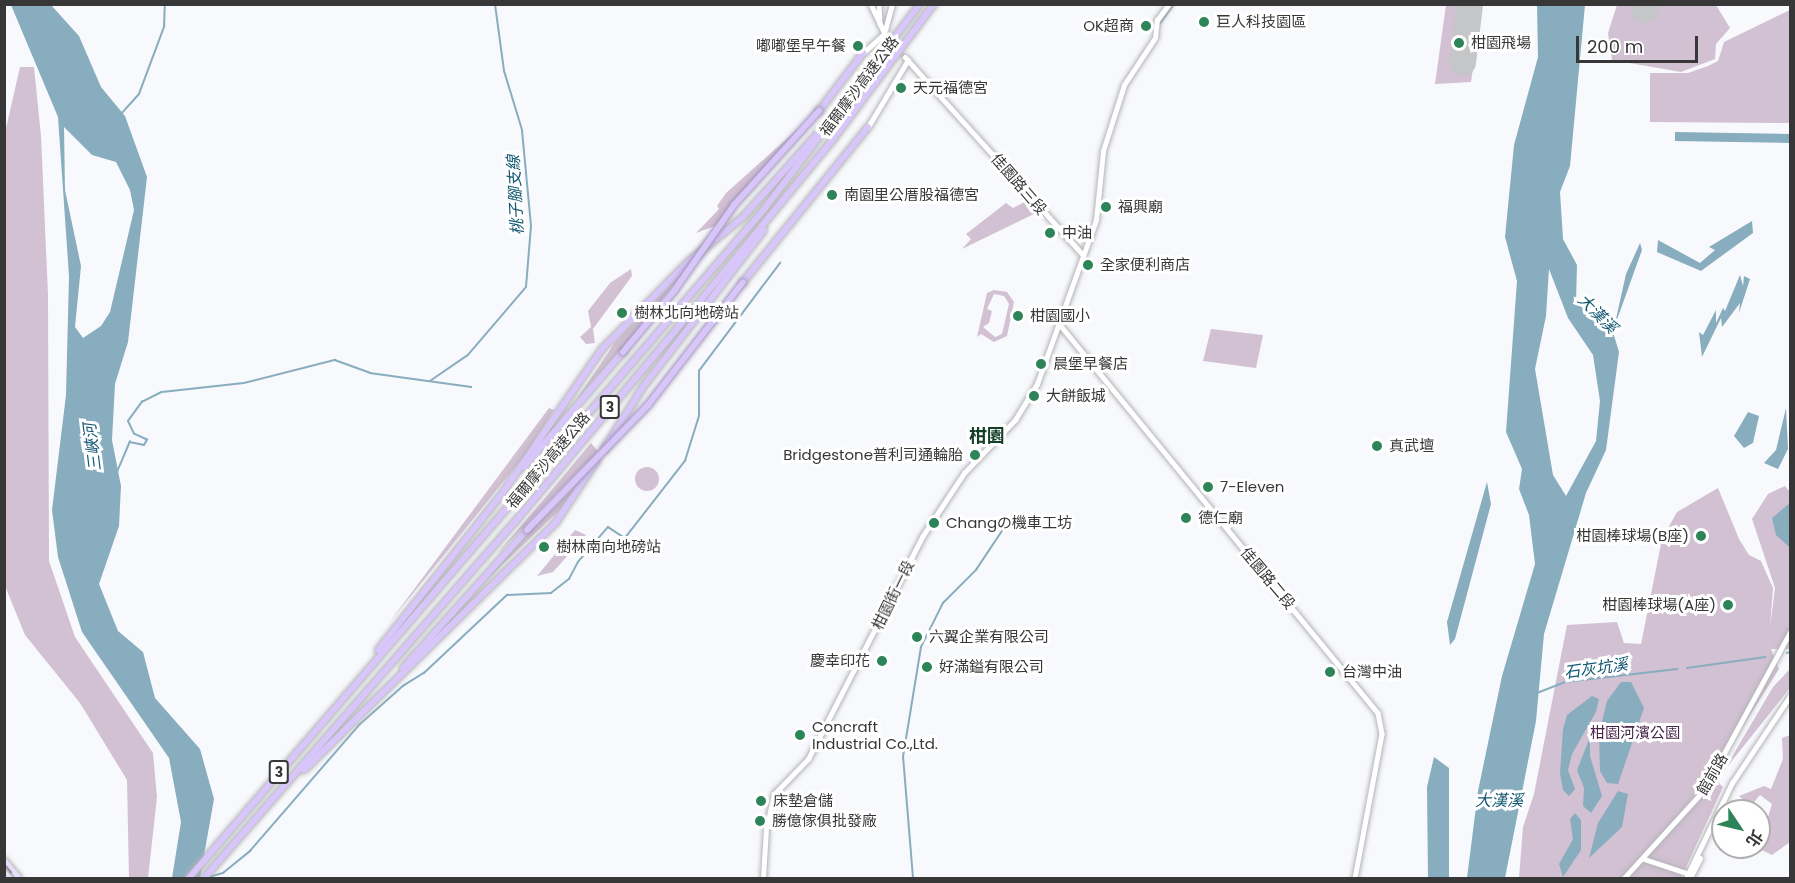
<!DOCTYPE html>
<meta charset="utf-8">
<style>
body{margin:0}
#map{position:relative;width:1795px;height:883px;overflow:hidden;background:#f8f9fc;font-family:Poppins,"Noto Sans TC","Noto Sans JP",sans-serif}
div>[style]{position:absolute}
.green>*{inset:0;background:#d2c0d3}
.round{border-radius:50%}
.water>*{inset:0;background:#88adbf}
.stream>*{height:1.5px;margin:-0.75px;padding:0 0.75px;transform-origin:0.75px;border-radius:0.75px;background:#88adbf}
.runway>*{height:27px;margin:-13.5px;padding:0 13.5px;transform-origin:13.5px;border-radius:13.5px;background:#c5c6c8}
.minor-tunnel>*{height:4.5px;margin-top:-2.25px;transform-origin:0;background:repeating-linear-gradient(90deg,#d1d2d5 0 4.5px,transparent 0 6.5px)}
.roads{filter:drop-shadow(0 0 2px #b3b4b7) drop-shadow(0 0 2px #b3b4b7)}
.minor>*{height:4.5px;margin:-2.25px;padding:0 2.25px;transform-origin:2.25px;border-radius:2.25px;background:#fff}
.major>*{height:5px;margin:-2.5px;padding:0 2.5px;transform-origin:2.5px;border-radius:2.5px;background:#e8ddfc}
.highway>*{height:6px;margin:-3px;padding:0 3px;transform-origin:3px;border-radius:3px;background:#d8c6fa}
.rail>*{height:1.5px;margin-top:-0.75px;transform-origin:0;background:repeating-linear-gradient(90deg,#929294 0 12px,transparent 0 18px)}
.bridges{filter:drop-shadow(0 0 2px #a094b6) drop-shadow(0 0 2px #a094b6)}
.highway-bridge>*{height:6px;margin:-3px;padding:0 3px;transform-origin:3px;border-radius:3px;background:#d8c6fa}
.dots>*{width:16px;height:16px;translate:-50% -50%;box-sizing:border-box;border:3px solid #fff;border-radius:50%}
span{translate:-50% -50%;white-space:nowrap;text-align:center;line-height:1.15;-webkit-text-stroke:6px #fff;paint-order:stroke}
.shield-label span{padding:2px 4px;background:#fff;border:2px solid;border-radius:4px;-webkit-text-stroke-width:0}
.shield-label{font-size:14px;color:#373738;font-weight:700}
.poi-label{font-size:15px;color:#373738}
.left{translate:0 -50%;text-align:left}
.right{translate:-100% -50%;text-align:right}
.street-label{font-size:15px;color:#373738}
.park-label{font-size:15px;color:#47254a}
.water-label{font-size:16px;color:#135872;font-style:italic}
.quarter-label{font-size:18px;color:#143e28;font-weight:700}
.frame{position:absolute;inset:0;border:6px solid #373738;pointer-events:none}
.north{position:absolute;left:1711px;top:799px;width:60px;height:60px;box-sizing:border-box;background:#fff;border:2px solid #afafaf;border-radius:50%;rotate:125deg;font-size:16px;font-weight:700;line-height:24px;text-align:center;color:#373738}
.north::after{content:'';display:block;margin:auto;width:21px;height:27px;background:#2c8458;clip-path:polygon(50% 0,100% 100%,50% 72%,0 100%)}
.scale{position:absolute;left:1576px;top:36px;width:122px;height:27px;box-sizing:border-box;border:3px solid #373738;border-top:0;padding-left:8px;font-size:18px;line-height:21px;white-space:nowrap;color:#373738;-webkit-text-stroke:4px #fff;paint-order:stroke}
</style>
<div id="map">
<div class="green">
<div style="clip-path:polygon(1446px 5px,1482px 5px,1471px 82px,1435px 84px)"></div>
<div style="clip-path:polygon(1617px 5px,1716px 5px,1730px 28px,1716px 44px,1715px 59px,1681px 72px,1612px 60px,1608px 33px)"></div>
<div style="clip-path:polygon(1790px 10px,1790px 123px,1650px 122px,1650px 73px,1688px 73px,1708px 66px,1718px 61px,1724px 42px)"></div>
<div style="clip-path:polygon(20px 67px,34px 67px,41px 136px,48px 295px,49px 561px,75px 637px,153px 753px,157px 797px,148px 878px,129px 878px,127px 780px,80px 703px,25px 635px,5px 586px,4px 137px)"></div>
<div style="clip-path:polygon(809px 119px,715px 226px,696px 233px,719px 209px,717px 206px,726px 193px)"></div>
<div style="clip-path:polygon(1028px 200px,1035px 209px,1034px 214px,962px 249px,971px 239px,966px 234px,1006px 203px,1013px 208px)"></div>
<div style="clip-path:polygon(631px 269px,632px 276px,593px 329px,595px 343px,586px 344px,580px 337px,591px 327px,588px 311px,610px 283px)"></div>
<div style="clip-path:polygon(679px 277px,629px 340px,576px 400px,616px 341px)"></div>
<div style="clip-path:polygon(evenodd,994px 290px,1007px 292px,1014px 302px,1007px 336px,994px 342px,981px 334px,977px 337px,987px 293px,994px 290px,994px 294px,1004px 296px,1009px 304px,1002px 334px,995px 337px,983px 327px,989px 323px,992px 311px,987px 309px,994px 294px)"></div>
<div style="clip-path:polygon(1211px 329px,1263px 335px,1256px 368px,1203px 361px)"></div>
<div style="clip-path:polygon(549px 408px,554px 410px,525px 455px,389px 623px)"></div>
<div style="clip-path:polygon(591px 443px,598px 451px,496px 555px,549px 493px)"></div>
<div class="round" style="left:635px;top:467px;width:24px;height:24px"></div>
<div style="clip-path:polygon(581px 481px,565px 505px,473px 593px,493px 568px)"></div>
<div style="clip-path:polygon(1785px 486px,1790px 492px,1790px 649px,1771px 649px,1779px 669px,1712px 776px,1723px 787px,1681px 878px,1519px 878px,1523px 827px,1534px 794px,1567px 625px,1617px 622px,1624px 643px,1641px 644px,1662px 539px,1677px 512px,1718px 488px,1739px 539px,1749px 555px,1761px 561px,1773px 588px,1770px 627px,1775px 588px,1752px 519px,1768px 494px)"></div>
<div style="clip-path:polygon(575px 530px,586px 535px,553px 572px,537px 576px)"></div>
<div style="clip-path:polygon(1790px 669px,1790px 688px,1723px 772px,1773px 687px)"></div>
<div style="clip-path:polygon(1790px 735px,1790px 842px,1772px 855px,1755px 847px,1759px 847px,1772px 804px,1760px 795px,1754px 802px,1756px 810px,1739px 796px,1764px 786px,1771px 789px,1783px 759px,1782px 738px)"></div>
</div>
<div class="water">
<div style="clip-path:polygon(evenodd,11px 5px,51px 5px,79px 36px,101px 87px,125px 116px,147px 177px,128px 342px,115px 384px,112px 440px,121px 486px,119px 526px,99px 584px,118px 631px,143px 652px,155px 698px,200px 749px,214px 799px,200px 878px,172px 878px,181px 822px,169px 758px,82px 632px,58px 557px,52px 510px,66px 395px,69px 276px,58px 117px,11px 5px,64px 127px,92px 155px,116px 162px,130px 190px,134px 210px,110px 312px,101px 326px,83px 338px,75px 327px,81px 266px,65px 190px,64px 127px)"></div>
<div style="clip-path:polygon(evenodd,1537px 5px,1585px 5px,1570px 166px,1560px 192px,1563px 239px,1577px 265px,1576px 303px,1612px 329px,1619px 352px,1606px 450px,1586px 493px,1544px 634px,1536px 721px,1505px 878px,1467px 878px,1478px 791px,1502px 676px,1535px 564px,1529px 515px,1519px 489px,1522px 469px,1506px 432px,1517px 281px,1505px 237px,1514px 145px,1538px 57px,1537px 5px,1549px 269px,1568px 318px,1593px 355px,1600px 401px,1596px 441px,1566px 496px,1553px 475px,1535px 369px,1546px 316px,1549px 269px)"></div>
<div style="clip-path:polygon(1675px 132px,1790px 134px,1790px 143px,1675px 141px)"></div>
<div style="clip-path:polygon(1752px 221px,1753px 233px,1701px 271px,1657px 252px,1658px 240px,1700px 263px,1715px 250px,1709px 247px)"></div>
<div style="clip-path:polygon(1640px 243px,1642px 250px,1614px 328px,1626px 274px)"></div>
<div style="clip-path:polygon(1740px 275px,1743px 286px,1744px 276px,1750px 279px,1739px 313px,1740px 303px,1722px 327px,1721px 318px,1702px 357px,1699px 332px,1703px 335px,1716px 310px,1716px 323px,1723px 308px,1725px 311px)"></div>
<div style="clip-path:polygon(1786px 408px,1788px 449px,1778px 469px,1764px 463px,1776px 450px)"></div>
<div style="clip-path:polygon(1748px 412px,1759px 416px,1753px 443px,1744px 448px,1734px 436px)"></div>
<div style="clip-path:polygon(1487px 482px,1491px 504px,1455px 639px,1450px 645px,1447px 622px)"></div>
<div style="clip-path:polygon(1790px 503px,1790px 548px,1776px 535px,1772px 518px)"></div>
<div style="clip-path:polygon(1621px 682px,1631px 682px,1644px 708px,1618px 784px,1607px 783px,1600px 771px,1599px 734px,1607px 701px)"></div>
<div style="clip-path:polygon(1592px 696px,1599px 699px,1596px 712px,1572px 754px,1568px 770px,1575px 789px,1569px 796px,1563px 790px,1560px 774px,1563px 729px,1567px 715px)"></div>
<div style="clip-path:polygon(1590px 737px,1590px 756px,1602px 796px,1591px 813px,1583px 806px,1584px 788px,1577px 770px)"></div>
<div style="clip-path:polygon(1434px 757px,1449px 768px,1449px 878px,1428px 878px,1427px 787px)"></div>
<div style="clip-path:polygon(1618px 791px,1628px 794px,1622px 827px,1589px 858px,1598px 823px)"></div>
<div style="clip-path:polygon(1575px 813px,1581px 820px,1581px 850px,1563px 877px,1559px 864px,1573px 839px,1570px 819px)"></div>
</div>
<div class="stream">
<div style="left:1160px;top:24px;width:24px;rotate:-55deg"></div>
<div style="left:122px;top:113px;width:25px;rotate:-48deg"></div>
<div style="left:139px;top:94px;width:72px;rotate:-69.5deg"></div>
<div style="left:164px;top:27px;width:23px;rotate:-88deg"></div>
<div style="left:430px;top:381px;width:46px;rotate:-34.4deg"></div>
<div style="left:468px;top:355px;width:89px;rotate:-49.5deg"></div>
<div style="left:526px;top:287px;width:61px;rotate:-85.3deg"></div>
<div style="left:531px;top:226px;width:96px;rotate:-95.4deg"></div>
<div style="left:522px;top:130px;width:62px;rotate:-107deg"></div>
<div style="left:504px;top:71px;width:68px;rotate:-97.7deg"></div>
<div style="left:117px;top:472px;width:33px;rotate:-67deg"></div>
<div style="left:130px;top:442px;width:14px;rotate:12deg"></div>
<div style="left:144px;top:445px;width:6px;rotate:-59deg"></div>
<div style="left:147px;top:440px;width:14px;rotate:-155deg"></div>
<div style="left:134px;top:434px;width:14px;rotate:-115deg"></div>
<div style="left:128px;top:421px;width:24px;rotate:-54deg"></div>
<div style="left:142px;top:402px;width:22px;rotate:-27deg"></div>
<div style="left:162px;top:392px;width:82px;rotate:-6.3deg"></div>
<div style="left:244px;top:383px;width:94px;rotate:-14.2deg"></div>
<div style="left:335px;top:360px;width:37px;rotate:20deg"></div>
<div style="left:370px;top:373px;width:102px;rotate:7.9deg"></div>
<div style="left:1787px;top:653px;width:3px;rotate:-18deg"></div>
<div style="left:1687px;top:668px;width:79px;rotate:-8deg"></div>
<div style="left:1537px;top:693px;width:30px;rotate:-21deg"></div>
<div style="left:1565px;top:682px;width:113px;rotate:-6.6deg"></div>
<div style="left:209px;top:877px;width:15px;rotate:-16deg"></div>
<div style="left:223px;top:873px;width:35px;rotate:-39deg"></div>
<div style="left:250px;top:851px;width:167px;rotate:-49.1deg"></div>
<div style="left:359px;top:725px;width:59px;rotate:-41.6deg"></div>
<div style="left:403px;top:686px;width:25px;rotate:-32deg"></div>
<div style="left:424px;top:673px;width:114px;rotate:-43.2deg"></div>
<div style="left:507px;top:595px;width:44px;rotate:-2.6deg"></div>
<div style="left:551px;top:593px;width:23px;rotate:-38deg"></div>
<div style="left:569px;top:579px;width:19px;rotate:-62deg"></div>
<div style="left:578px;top:562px;width:46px;rotate:-49.4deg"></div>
<div style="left:608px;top:527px;width:20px;rotate:33deg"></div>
<div style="left:625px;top:538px;width:98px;rotate:-52.1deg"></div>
<div style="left:685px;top:461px;width:47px;rotate:-72.7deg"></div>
<div style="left:699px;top:416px;width:45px;rotate:-90deg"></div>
<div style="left:699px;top:371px;width:135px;rotate:-53.1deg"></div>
<div style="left:913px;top:878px;width:121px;rotate:-94.7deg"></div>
<div style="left:903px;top:757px;width:111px;rotate:-80.7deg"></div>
<div style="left:921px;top:647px;width:49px;rotate:-63.4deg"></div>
<div style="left:943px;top:603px;width:47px;rotate:-45deg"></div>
<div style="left:976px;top:570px;width:54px;rotate:-56.3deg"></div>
</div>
<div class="runway">
<div style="left:1644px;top:9px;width:5px;rotate:-79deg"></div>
<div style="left:1462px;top:62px;width:58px;rotate:-83.1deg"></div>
</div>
<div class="minor-tunnel">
<div style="left:889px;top:40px;width:23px;rotate:47deg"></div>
</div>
<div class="roads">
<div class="minor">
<div style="left:871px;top:4px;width:38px;rotate:65deg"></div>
<div style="left:879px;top:4px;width:20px;rotate:87deg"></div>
<div style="left:884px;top:34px;width:31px;rotate:-75deg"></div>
<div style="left:863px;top:53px;width:28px;rotate:-42deg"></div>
<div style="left:905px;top:57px;width:266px;rotate:48deg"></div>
<div style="left:868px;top:127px;width:78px;rotate:-59.2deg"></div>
<div style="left:1061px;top:326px;width:500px;rotate:50.68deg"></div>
<div style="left:1378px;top:713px;width:21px;rotate:79deg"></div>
<div style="left:1382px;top:734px;width:147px;rotate:100.6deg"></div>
<div style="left:1644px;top:859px;width:48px;rotate:18.1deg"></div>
<div style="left:763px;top:878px;width:49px;rotate:-86.5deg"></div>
<div style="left:766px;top:829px;width:36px;rotate:-77deg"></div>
<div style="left:774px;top:794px;width:49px;rotate:-45.8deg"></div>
<div style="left:808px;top:759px;width:250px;rotate:-62.8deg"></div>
<div style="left:922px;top:537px;width:77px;rotate:-56.7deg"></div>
<div style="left:964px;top:473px;width:74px;rotate:-46.1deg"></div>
<div style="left:1015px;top:420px;width:42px;rotate:-58.6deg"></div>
<div style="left:1037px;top:384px;width:174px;rotate:-70.2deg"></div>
<div style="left:1096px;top:220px;width:69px;rotate:-84.2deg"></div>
<div style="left:1103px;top:151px;width:69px;rotate:-72.3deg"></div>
<div style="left:1124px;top:85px;width:56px;rotate:-56.6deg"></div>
<div style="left:1155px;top:38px;width:18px;rotate:-84deg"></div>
<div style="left:1157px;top:20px;width:20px;rotate:-53deg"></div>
<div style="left:1624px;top:878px;width:119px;rotate:-47.7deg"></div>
<div style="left:1704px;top:790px;width:180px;rotate:-61.4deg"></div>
<div style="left:1686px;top:878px;width:106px;rotate:-64.2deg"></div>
<div style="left:1732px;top:783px;width:105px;rotate:-56.3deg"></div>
<div style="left:1690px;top:878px;width:22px;rotate:-63deg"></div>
</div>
<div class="major">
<div style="left:4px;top:860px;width:23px;rotate:50deg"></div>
<div style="left:4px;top:872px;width:8px;rotate:45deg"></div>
</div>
<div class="highway">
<div style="left:819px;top:111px;width:73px;rotate:-52.8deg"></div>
<div style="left:743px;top:282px;width:199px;rotate:-51.1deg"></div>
<div style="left:604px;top:449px;width:73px;rotate:-57.8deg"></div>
<div style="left:643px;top:387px;width:198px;rotate:-52.4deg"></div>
<div style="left:524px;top:467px;width:152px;rotate:-49.3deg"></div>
<div style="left:503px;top:492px;width:174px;rotate:-55.3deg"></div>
<div style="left:602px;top:349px;width:124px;rotate:-45.3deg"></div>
<div style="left:689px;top:261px;width:70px;rotate:-39.2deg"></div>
<div style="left:743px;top:217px;width:115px;rotate:-48.2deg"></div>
<div style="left:378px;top:650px;width:203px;rotate:-51.6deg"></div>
<div style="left:403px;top:668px;width:186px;rotate:-48.1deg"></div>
<div style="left:304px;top:770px;width:354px;rotate:-44.5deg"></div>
<div style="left:556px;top:522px;width:74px;rotate:-56.5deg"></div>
<div style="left:189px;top:878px;width:884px;rotate:-49.31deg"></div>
<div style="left:765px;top:208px;width:256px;rotate:-52.8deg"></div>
<div style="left:204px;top:878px;width:471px;rotate:-48.9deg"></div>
<div style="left:514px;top:523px;width:291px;rotate:-50deg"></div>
<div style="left:701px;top:300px;width:205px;rotate:-50.6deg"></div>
<div style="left:831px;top:142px;width:172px;rotate:-53.3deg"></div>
</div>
</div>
<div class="rail">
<div style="left:4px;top:864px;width:18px;rotate:49deg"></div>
</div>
<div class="bridges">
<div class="highway-bridge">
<div style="left:623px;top:352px;width:80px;rotate:-50.1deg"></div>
<div style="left:674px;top:291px;width:105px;rotate:-55.1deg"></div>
<div style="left:734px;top:205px;width:127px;rotate:-47.9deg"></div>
<div style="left:527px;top:530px;width:174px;rotate:-45.9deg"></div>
<div style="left:648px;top:405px;width:155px;rotate:-52.3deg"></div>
</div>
</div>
<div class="dots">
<div style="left:1204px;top:22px;background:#2c8458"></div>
<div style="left:1146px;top:26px;background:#2c8458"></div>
<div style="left:1459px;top:43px;background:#2c8458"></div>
<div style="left:858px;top:46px;background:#2c8458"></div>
<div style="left:901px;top:88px;background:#2c8458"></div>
<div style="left:832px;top:195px;background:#2c8458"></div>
<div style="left:1106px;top:207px;background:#2c8458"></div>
<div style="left:1050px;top:233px;background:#2c8458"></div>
<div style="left:1088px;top:265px;background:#2c8458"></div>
<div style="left:622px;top:313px;background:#2c8458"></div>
<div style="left:1018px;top:316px;background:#2c8458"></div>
<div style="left:1041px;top:364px;background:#2c8458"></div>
<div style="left:1034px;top:396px;background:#2c8458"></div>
<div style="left:1377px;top:446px;background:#2c8458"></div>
<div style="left:975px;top:455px;background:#2c8458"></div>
<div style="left:1208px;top:487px;background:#2c8458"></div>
<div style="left:1186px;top:518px;background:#2c8458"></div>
<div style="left:934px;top:523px;background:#2c8458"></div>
<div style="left:1701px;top:536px;background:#2c8458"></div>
<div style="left:544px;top:547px;background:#2c8458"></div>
<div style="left:1728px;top:605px;background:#2c8458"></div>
<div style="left:917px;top:637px;background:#2c8458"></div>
<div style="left:882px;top:661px;background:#2c8458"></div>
<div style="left:927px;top:667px;background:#2c8458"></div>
<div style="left:1330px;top:672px;background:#2c8458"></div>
<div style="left:800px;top:735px;background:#2c8458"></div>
<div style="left:761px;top:801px;background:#2c8458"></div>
<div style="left:760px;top:821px;background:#2c8458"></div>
</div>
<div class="shield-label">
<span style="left:610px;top:407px">3</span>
<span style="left:279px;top:772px">3</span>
</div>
<div class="poi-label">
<span class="left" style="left:1216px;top:22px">巨人科技園區</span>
<span class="right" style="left:1134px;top:26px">OK超商</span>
<span class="left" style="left:1471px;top:43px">柑園飛場</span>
<span class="right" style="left:846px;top:46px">嘟嘟堡早午餐</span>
<span class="left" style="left:913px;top:88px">天元福德宮</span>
<span class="left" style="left:844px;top:195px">南園里公厝股福德宮</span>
<span class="left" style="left:1118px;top:207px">福興廟</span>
<span class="left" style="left:1062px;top:233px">中油</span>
<span class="left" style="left:1100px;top:265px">全家便利商店</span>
<span class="left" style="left:634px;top:313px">樹林北向地磅站</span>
<span class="left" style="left:1030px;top:316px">柑園國小</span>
<span class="left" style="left:1053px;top:364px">晨堡早餐店</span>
<span class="left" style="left:1046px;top:396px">大餅飯城</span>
<span class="left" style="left:1389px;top:446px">真武壇</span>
<span class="right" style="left:963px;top:455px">Bridgestone普利司通輪胎</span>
<span class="left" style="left:1220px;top:487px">7-Eleven</span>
<span class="left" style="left:1198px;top:518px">德仁廟</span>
<span class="left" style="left:946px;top:523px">Changの機車工坊</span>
<span class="right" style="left:1689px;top:536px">柑園棒球場(B座)</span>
<span class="left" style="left:556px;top:547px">樹林南向地磅站</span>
<span class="right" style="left:1716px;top:605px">柑園棒球場(A座)</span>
<span class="left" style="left:929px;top:637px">六翼企業有限公司</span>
<span class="right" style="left:870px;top:661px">慶幸印花</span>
<span class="left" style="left:939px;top:667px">好滿鎰有限公司</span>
<span class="left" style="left:1342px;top:672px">台灣中油</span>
<span class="left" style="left:812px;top:735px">Concraft<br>Industrial Co.,Ltd.</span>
<span class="left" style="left:773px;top:801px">床墊倉儲</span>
<span class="left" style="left:772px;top:821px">勝億傢俱批發廠</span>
</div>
<div class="street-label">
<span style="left:859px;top:86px;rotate:-53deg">福爾摩沙高速公路</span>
<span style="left:1019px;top:184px;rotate:49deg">佳園路三段</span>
<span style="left:548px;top:460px;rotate:-50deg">福爾摩沙高速公路</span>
<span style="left:1268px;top:578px;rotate:50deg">佳園路二段</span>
<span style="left:893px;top:595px;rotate:-64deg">柑園街一段</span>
<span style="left:1712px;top:774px;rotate:-60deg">館前路</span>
</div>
<div class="park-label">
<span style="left:1635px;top:733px">柑園河濱公園</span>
</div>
<div class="water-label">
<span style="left:516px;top:195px;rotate:-93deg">桃子腳支線</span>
<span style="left:1597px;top:314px;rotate:45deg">大漢溪</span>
<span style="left:93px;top:447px;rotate:-97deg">三峽河</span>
<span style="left:1596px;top:669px;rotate:-8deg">石灰坑溪</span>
<span style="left:1499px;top:801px">大漢溪</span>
</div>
<div class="quarter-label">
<span style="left:987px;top:436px">柑園</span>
</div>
<div class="frame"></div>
<div class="north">北</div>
<div class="scale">200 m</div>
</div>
